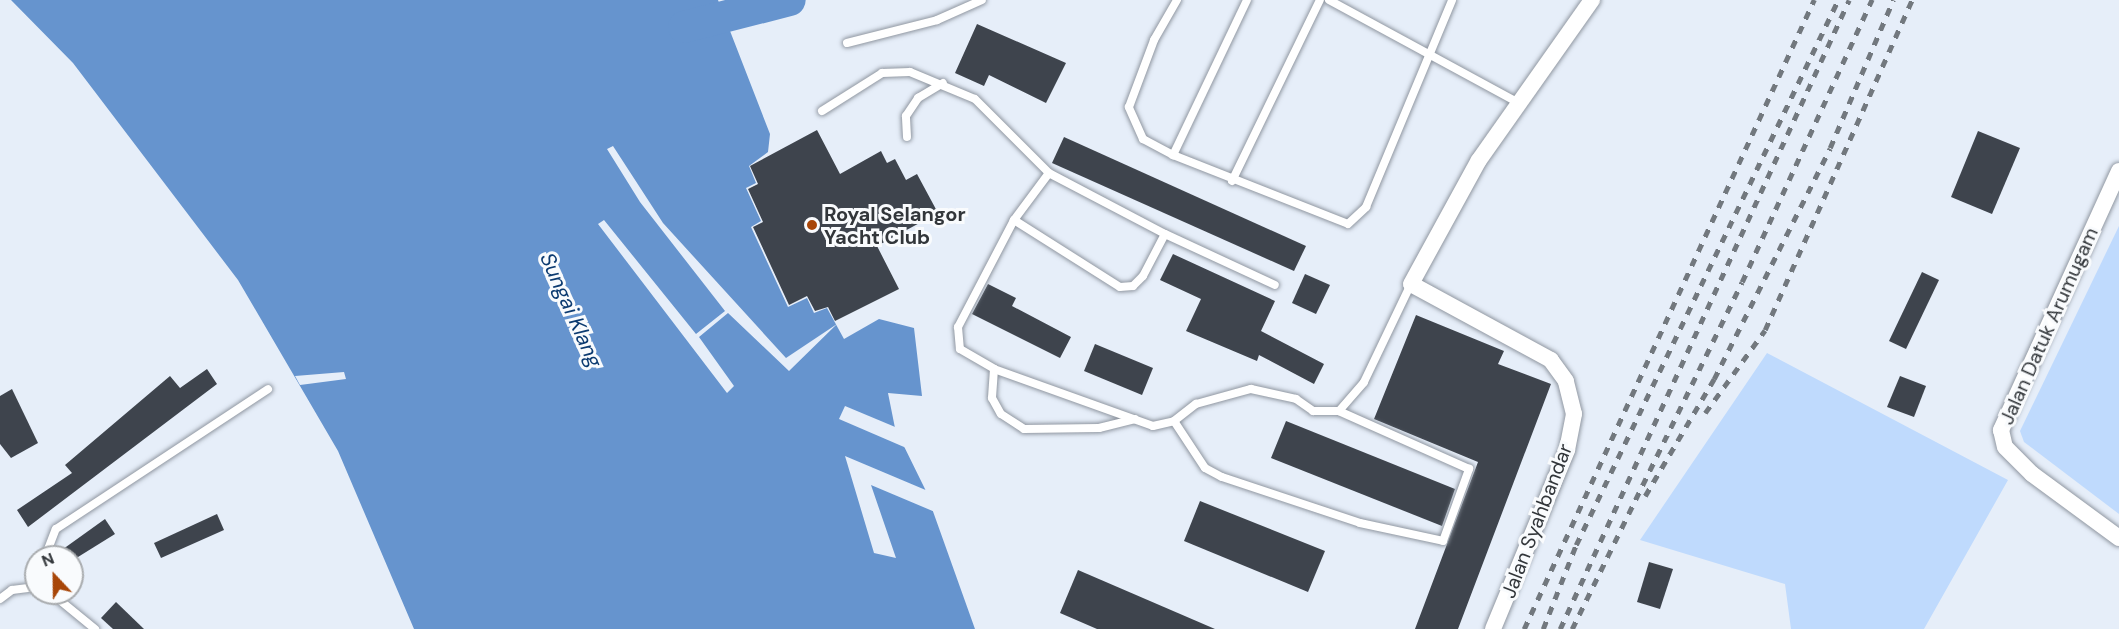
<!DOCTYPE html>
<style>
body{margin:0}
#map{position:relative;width:2119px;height:629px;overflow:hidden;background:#e6eef9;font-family:"DM Sans",sans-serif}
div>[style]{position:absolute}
.green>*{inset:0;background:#bfdafd}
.water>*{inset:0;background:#6694ce}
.pier>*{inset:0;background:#e6eef9}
.river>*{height:32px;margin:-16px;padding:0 16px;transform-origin:16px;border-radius:16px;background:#6694ce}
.building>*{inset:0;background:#3e444d}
.roads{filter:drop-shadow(0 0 2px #9097a1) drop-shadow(0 0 2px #9097a1)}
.lane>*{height:8px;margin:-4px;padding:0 4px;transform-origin:4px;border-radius:4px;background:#fff}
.street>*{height:16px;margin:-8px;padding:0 8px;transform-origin:8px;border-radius:8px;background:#fff}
.rail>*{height:4.5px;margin-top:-2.25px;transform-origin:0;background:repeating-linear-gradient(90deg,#72787e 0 8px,transparent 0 16px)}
.dots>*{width:16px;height:16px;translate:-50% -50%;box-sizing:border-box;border:3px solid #f9fbfd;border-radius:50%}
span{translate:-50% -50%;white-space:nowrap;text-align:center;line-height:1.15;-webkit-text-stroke:6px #f9fbfd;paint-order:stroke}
.poi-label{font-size:20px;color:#32363a;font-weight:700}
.left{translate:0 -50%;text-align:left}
.street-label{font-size:20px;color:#32363a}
.water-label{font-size:21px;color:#0b3a70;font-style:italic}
.north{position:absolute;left:24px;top:545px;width:60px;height:60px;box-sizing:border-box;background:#f9fbfd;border:2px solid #a9acaf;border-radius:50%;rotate:338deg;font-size:16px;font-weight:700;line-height:24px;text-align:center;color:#32363a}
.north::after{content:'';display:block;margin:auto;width:21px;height:27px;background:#a84608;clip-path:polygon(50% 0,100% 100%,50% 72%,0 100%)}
</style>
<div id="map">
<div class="green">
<div style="clip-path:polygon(2119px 226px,2119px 514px,2024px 442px,2020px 431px)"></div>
<div style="clip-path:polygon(1767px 353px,2008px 480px,1924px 629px,1791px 629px,1785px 584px,1640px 540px)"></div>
</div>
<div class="water">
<div style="clip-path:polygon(11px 0,718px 0,770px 134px,768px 152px,749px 166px,756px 183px,746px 188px,761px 221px,751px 227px,788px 307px,807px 298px,814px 313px,827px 308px,844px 339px,879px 319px,914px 328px,922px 396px,888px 393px,895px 428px,925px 489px,975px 629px,414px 629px,338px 451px,238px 280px,73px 63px)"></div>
</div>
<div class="pier">
<div style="clip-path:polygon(613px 146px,663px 223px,786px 358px,837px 324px,789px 371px,728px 313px,699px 337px,734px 386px,727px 393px,598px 224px,604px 220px,696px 334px,725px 311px,640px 202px,607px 149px)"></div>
<div style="clip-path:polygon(344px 372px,346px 379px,300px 385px,295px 376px)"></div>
<div style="clip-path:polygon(845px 406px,900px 429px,911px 450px,839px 419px)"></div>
<div style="clip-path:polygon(845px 456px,928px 491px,935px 512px,871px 485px,896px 558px,874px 553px)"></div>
</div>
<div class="river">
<div style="left:684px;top:27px;width:109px;rotate:-14.3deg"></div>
</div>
<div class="building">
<div style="clip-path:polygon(977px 24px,1066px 63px,1046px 103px,989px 75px,984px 86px,955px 73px)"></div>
<div style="clip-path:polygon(817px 130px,840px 174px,881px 151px,887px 163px,895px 159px,906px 180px,917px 174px,938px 213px,877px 246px,899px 289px,835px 321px,828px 307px,815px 311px,807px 296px,789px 305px,753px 227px,763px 222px,748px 189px,758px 184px,750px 166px)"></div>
<div style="clip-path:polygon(1978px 131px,2020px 148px,1992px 214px,1951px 197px)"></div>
<div style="clip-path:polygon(1064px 137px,1306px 246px,1294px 271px,1052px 163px)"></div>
<div style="clip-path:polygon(1173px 254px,1275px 301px,1261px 331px,1324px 364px,1314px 384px,1259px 355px,1257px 361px,1186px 331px,1201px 299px,1160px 280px)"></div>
<div style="clip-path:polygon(1922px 272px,1939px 280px,1906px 349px,1889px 341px)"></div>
<div style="clip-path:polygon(1305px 274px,1330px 285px,1316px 314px,1292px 303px)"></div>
<div style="clip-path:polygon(988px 284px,1016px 298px,1012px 306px,1071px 337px,1060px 358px,972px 314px)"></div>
<div style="clip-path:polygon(1416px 315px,1504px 351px,1498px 364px,1551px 384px,1458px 629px,1415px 629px,1478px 462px,1374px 419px)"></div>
<div style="clip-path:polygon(1095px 344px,1153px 368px,1142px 395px,1084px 371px)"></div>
<div style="clip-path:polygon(207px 369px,217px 384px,28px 527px,17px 510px,72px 473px,65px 465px,170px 376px,180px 388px)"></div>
<div style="clip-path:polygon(1900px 376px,1926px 386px,1914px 417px,1887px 407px)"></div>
<div style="clip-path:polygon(12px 389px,38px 443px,11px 458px,0 444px,0 396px)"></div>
<div style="clip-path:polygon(1286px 421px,1455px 489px,1442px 526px,1271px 458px)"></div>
<div style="clip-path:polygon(1200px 501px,1325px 551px,1308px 592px,1184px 541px)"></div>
<div style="clip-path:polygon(217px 514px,224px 530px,161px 558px,154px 543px)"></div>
<div style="clip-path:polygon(105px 519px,115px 534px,78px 557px,52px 557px)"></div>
<div style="clip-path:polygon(1649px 562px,1673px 569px,1660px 609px,1637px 602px)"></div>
<div style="clip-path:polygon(1078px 570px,1215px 629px,1097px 629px,1060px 613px)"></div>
<div style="clip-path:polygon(116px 602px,144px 629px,113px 629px,101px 618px)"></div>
</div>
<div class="roads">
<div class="lane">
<div style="left:1247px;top:0;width:172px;rotate:115.5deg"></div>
<div style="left:1173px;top:155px;width:188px;rotate:21.5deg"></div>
<div style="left:1348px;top:224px;width:25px;rotate:-43deg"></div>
<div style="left:1366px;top:207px;width:224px;rotate:-67.4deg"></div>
<div style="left:1329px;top:0;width:216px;rotate:28.5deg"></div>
<div style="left:847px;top:43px;width:93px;rotate:-14.3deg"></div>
<div style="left:937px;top:20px;width:49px;rotate:-24deg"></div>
<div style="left:822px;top:111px;width:71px;rotate:-32.3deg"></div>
<div style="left:882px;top:73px;width:28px;rotate:-2deg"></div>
<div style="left:910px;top:72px;width:70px;rotate:22.6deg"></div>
<div style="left:975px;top:99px;width:105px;rotate:45deg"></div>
<div style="left:1049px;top:173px;width:59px;rotate:126.7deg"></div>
<div style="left:1014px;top:220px;width:121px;rotate:117.6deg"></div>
<div style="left:958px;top:327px;width:22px;rotate:85deg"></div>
<div style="left:960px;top:349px;width:39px;rotate:30deg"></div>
<div style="left:994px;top:369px;width:169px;rotate:19.7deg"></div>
<div style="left:1153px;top:426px;width:22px;rotate:-13deg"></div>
<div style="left:1174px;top:421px;width:28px;rotate:-38deg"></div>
<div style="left:1196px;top:404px;width:57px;rotate:-15.3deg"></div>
<div style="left:1251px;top:389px;width:46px;rotate:12.5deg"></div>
<div style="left:1296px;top:399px;width:21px;rotate:35deg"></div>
<div style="left:1313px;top:411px;width:26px"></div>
<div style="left:1339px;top:411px;width:38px;rotate:-49deg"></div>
<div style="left:1364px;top:382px;width:109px;rotate:-64.4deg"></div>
<div style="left:907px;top:137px;width:21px;rotate:-93deg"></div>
<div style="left:906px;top:116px;width:22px;rotate:-56deg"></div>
<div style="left:918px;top:98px;width:29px;rotate:-31deg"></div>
<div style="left:1173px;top:155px;width:34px;rotate:-152deg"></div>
<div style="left:1143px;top:139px;width:35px;rotate:-114deg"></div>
<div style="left:1129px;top:107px;width:72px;rotate:-69.5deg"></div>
<div style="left:1154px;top:40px;width:46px;rotate:-60.1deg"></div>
<div style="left:1232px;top:181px;width:201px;rotate:-64.1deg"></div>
<div style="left:1014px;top:220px;width:125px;rotate:32.3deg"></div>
<div style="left:1120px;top:287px;width:13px;rotate:-4deg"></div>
<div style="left:1133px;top:286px;width:14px;rotate:-45deg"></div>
<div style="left:1143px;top:276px;width:47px;rotate:-62.4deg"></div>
<div style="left:1165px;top:234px;width:131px;rotate:-152.3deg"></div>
<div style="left:1165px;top:234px;width:121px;rotate:24.9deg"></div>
<div style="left:994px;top:369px;width:29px;rotate:94deg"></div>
<div style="left:992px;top:398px;width:18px;rotate:61deg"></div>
<div style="left:1001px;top:414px;width:27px;rotate:33deg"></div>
<div style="left:1024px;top:429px;width:75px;rotate:-0.8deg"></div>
<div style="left:1099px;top:428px;width:37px;rotate:-14deg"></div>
<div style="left:1174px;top:421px;width:56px;rotate:56.6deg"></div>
<div style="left:1205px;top:468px;width:19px;rotate:28deg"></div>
<div style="left:1222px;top:477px;width:145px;rotate:18.4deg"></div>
<div style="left:1360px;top:523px;width:85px;rotate:12.2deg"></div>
<div style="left:1443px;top:541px;width:77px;rotate:-70.1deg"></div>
<div style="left:1469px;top:469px;width:142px;rotate:-156deg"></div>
<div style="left:45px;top:557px;width:30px;rotate:-69deg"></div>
<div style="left:56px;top:529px;width:254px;rotate:-33.4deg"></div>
<div style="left:51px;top:593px;width:57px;rotate:39.3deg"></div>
<div style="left:0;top:599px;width:15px;rotate:-37deg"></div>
<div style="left:12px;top:590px;width:24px;rotate:-7deg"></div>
</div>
<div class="street">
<div style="left:2119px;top:171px;width:285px;rotate:114.5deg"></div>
<div style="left:2001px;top:430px;width:17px;rotate:77deg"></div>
<div style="left:2005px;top:447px;width:38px;rotate:45deg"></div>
<div style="left:2032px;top:474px;width:108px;rotate:36.3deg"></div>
<div style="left:1493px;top:629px;width:194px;rotate:-67.5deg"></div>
<div style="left:1567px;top:450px;width:37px;rotate:-79deg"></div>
<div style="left:1574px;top:414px;width:34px;rotate:-104deg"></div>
<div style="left:1566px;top:381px;width:26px;rotate:-126deg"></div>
<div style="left:1551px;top:360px;width:159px;rotate:-151.5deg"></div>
<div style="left:1411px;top:284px;width:141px;rotate:-61.3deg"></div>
<div style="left:1479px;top:160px;width:196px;rotate:-54.8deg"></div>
</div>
</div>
<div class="rail">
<div style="left:1705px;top:413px;width:102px;rotate:-54.1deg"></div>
<div style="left:1765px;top:330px;width:361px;rotate:-66deg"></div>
<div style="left:1645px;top:496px;width:136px;rotate:-59.5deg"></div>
<div style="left:1714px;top:379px;width:258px;rotate:-63.3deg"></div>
<div style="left:1830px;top:148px;width:161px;rotate:-66.9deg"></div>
<div style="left:1524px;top:629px;width:693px;rotate:-65.25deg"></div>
<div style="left:1543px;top:629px;width:90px;rotate:-68.6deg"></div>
<div style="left:1576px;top:545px;width:605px;rotate:-64.32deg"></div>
<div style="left:1560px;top:629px;width:692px;rotate:-65.32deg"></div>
<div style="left:1572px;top:629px;width:386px;rotate:-63.9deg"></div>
<div style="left:1742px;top:282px;width:311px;rotate:-65.3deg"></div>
</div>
<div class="dots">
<div style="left:812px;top:225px;background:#a84608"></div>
</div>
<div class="poi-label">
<span class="left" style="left:824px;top:226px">Royal Selangor<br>Yacht Club</span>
</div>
<div class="street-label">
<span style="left:2049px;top:326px;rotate:-66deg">Jalan Datuk Arumugam</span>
<span style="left:1537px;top:521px;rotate:-69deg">Jalan Syahbandar</span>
</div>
<div class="water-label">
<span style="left:571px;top:310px;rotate:66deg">Sungai Klang</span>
</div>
<div class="north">N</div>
</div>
